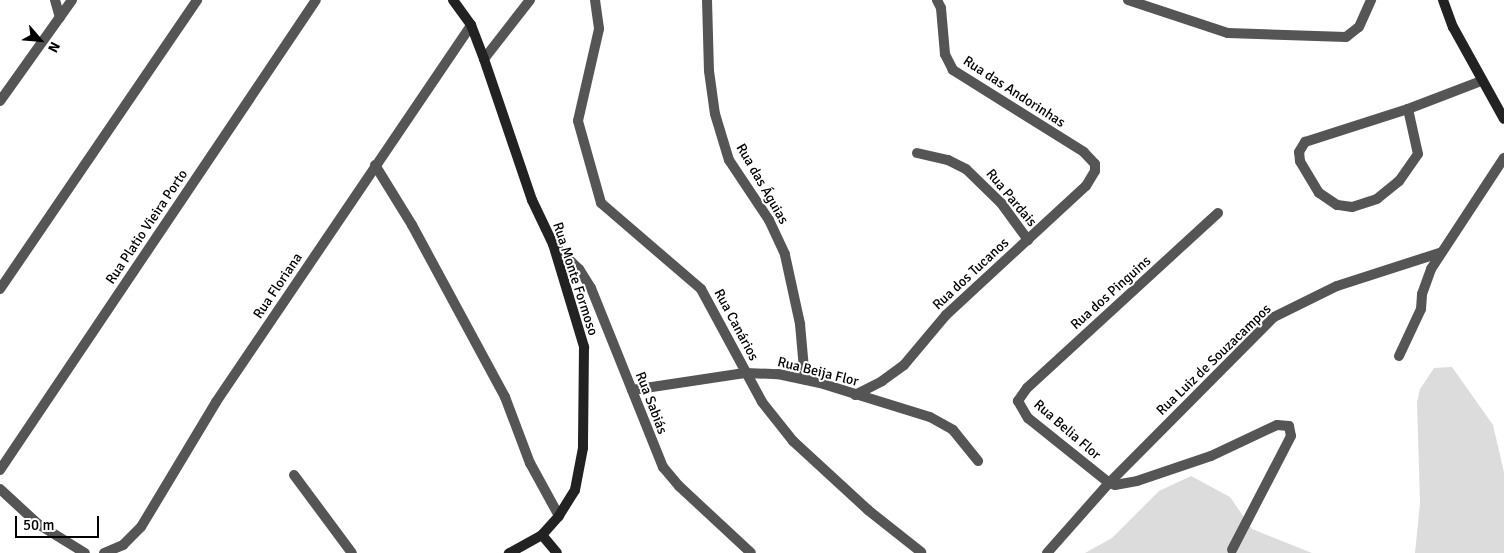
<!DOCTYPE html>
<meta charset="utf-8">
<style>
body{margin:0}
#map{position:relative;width:1504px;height:553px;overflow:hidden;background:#fff;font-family:Signika,sans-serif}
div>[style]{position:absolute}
.green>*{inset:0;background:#dcdcdc}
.street>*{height:10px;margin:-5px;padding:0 5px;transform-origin:5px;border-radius:5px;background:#555}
.secondary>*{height:10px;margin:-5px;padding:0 5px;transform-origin:5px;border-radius:5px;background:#222}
span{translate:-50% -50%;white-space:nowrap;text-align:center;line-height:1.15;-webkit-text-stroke:4px #fff;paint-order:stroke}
.street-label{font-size:14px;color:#000}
.north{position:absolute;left:15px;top:15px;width:50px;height:50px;-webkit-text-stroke:4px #fff;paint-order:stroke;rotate:117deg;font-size:14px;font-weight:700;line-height:20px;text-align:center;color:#000}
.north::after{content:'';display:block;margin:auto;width:18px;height:22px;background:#000;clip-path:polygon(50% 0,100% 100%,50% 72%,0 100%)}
.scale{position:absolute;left:15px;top:516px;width:84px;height:22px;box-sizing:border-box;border:2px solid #000;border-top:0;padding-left:6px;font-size:15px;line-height:18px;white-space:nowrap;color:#000;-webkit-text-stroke:4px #fff;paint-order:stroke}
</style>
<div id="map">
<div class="green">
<div style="clip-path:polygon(1452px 367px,1493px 425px,1504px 472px,1504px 553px,1415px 553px,1420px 503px,1417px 402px,1420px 389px,1434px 368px)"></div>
<div style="clip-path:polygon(1191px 476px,1230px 497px,1252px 529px,1312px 553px,1085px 553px,1112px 538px,1159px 491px)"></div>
</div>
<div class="street">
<div style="left:55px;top:0;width:18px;rotate:74deg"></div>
<div style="left:595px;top:0;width:29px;rotate:82deg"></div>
<div style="left:599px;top:29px;width:94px;rotate:102.9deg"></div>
<div style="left:578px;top:121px;width:85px;rotate:74.3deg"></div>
<div style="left:601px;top:203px;width:132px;rotate:40.7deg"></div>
<div style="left:701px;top:289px;width:128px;rotate:61.6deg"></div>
<div style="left:762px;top:402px;width:50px;rotate:51.5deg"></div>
<div style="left:793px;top:441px;width:102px;rotate:42.6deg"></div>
<div style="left:868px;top:510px;width:68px;rotate:38.4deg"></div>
<div style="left:707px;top:0;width:71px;rotate:88.4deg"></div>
<div style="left:709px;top:71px;width:43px;rotate:82.1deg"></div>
<div style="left:715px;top:114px;width:48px;rotate:73.1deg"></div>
<div style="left:729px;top:160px;width:72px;rotate:56.3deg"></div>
<div style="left:769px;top:220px;width:38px;rotate:65deg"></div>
<div style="left:785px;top:255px;width:71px;rotate:77.7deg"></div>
<div style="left:800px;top:324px;width:56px;rotate:84.9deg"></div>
<div style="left:1128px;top:0;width:105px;rotate:18.3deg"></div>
<div style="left:1228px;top:33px;width:118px;rotate:1.9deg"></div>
<div style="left:1346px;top:37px;width:16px;rotate:-38deg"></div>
<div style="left:1359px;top:27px;width:30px;rotate:-66deg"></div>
<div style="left:484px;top:59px;width:75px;rotate:-52.1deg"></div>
<div style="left:0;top:101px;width:124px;rotate:-54.5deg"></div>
<div style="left:1408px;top:109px;width:46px;rotate:77.5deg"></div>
<div style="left:1418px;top:154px;width:33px;rotate:125deg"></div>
<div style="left:1399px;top:181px;width:28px;rotate:141deg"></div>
<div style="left:1377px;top:199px;width:26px;rotate:162deg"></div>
<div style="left:1352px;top:207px;width:15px;rotate:-172deg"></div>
<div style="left:1337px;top:205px;width:22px;rotate:-146deg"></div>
<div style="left:1319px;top:193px;width:37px;rotate:-121deg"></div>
<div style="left:1300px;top:161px;width:9px;rotate:-96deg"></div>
<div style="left:1299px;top:152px;width:12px;rotate:-59deg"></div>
<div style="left:1305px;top:142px;width:108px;rotate:-17.8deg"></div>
<div style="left:1408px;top:109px;width:78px;rotate:-21deg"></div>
<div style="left:917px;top:153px;width:32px;rotate:13deg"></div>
<div style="left:948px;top:160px;width:20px;rotate:27deg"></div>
<div style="left:966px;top:169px;width:49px;rotate:44.2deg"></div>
<div style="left:1001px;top:203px;width:46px;rotate:53.9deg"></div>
<div style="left:375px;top:165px;width:70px;rotate:58.3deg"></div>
<div style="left:412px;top:225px;width:196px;rotate:61.6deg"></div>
<div style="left:505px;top:397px;width:71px;rotate:69.3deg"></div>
<div style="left:530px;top:463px;width:60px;rotate:61.3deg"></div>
<div style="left:1218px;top:213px;width:259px;rotate:137.5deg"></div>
<div style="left:1027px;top:388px;width:16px;rotate:125deg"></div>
<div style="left:1018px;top:401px;width:20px;rotate:60deg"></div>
<div style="left:1028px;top:418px;width:104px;rotate:38.7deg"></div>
<div style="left:1109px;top:483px;width:6px;rotate:18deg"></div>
<div style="left:1115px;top:485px;width:22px;rotate:-10deg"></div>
<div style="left:1137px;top:481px;width:78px;rotate:-18.7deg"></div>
<div style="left:1211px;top:456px;width:73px;rotate:-25.2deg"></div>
<div style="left:1277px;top:425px;width:12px;rotate:5deg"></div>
<div style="left:1289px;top:426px;width:10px;rotate:79deg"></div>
<div style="left:1291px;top:436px;width:128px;rotate:117.4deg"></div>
<div style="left:553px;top:244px;width:36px;rotate:44deg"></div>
<div style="left:579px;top:269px;width:22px;rotate:58deg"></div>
<div style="left:591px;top:288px;width:193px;rotate:68.1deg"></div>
<div style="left:663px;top:467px;width:25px;rotate:50deg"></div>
<div style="left:679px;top:486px;width:98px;rotate:42.9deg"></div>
<div style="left:0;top:289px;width:350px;rotate:-55.7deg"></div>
<div style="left:1399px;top:356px;width:52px;rotate:-64.9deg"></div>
<div style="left:1421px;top:309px;width:15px;rotate:-86deg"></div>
<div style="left:1422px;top:294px;width:27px;rotate:-70deg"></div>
<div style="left:1431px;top:269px;width:133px;rotate:-56.7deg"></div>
<div style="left:632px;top:390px;width:114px;rotate:-8.6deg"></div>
<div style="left:745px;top:373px;width:33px;rotate:2deg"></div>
<div style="left:778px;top:374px;width:43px;rotate:12.1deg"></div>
<div style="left:820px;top:383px;width:115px;rotate:17.2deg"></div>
<div style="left:930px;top:417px;width:26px;rotate:29deg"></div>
<div style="left:953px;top:430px;width:40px;rotate:51deg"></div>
<div style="left:855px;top:395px;width:30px;rotate:-27deg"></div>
<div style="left:882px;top:381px;width:27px;rotate:-36deg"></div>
<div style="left:904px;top:365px;width:65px;rotate:-50deg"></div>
<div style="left:946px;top:315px;width:190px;rotate:-42.7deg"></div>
<div style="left:1086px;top:186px;width:17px;rotate:-59deg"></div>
<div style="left:1095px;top:171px;width:7px;rotate:-90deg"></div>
<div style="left:1095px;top:164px;width:16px;rotate:-133deg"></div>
<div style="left:1084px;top:152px;width:155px;rotate:-148deg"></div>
<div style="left:953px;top:70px;width:18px;rotate:-117deg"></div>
<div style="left:945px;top:54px;width:46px;rotate:-95deg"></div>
<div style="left:941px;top:8px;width:9px;rotate:-117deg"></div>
<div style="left:0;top:470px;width:566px;rotate:-56.09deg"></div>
<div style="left:294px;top:475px;width:97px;rotate:53.4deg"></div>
<div style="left:0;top:489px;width:52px;rotate:42.6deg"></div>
<div style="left:38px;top:524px;width:55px;rotate:31.7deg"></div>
<div style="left:104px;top:553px;width:21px;rotate:-23deg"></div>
<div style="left:123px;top:545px;width:25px;rotate:-45deg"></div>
<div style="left:141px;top:527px;width:146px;rotate:-59deg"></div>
<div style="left:216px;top:402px;width:455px;rotate:-55.9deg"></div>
<div style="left:1047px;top:553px;width:94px;rotate:-48.5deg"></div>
<div style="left:1109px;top:483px;width:234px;rotate:-45.2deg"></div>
<div style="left:1274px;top:317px;width:70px;rotate:-26.2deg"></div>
<div style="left:1337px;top:286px;width:110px;rotate:-17.9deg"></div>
</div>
<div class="secondary">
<div style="left:453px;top:0;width:31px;rotate:54deg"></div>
<div style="left:471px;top:25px;width:36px;rotate:69deg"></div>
<div style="left:484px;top:59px;width:149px;rotate:71.2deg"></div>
<div style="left:532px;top:200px;width:49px;rotate:64.5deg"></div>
<div style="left:553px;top:244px;width:108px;rotate:73.2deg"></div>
<div style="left:584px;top:347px;width:101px;rotate:90.6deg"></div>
<div style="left:583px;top:448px;width:43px;rotate:100.8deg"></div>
<div style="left:575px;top:490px;width:31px;rotate:122deg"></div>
<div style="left:559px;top:516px;width:25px;rotate:132deg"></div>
<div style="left:542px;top:535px;width:38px;rotate:151deg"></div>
<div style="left:1443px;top:0;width:29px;rotate:70deg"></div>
<div style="left:1453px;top:27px;width:105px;rotate:61deg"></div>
<div style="left:542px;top:535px;width:23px;rotate:50deg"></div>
</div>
<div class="street-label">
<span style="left:1014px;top:92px;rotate:33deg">Rua das Andorinhas</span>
<span style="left:762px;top:184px;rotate:60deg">Rua das Águias</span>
<span style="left:1011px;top:198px;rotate:50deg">Rua Pardais</span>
<span style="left:147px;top:227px;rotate:-56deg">Rua Platio Vieira Porto</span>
<span style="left:971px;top:274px;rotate:-43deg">Rua dos Tucanos</span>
<span style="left:575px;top:279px;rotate:72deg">Rua Monte Formoso</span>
<span style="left:278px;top:286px;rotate:-56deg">Rua Floriana</span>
<span style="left:1111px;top:293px;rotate:-42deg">Rua dos Pinguins</span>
<span style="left:736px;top:325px;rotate:62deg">Rua Canários</span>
<span style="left:1214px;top:360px;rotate:-44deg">Rua Luiz de Souzacampos</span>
<span style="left:818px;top:372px;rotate:14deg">Rua Beija Flor</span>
<span style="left:651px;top:403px;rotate:69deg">Rua Sabiás</span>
<span style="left:1067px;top:430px;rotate:41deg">Rua Belia Flor</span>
</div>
<div class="north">N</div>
<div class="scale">50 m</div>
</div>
